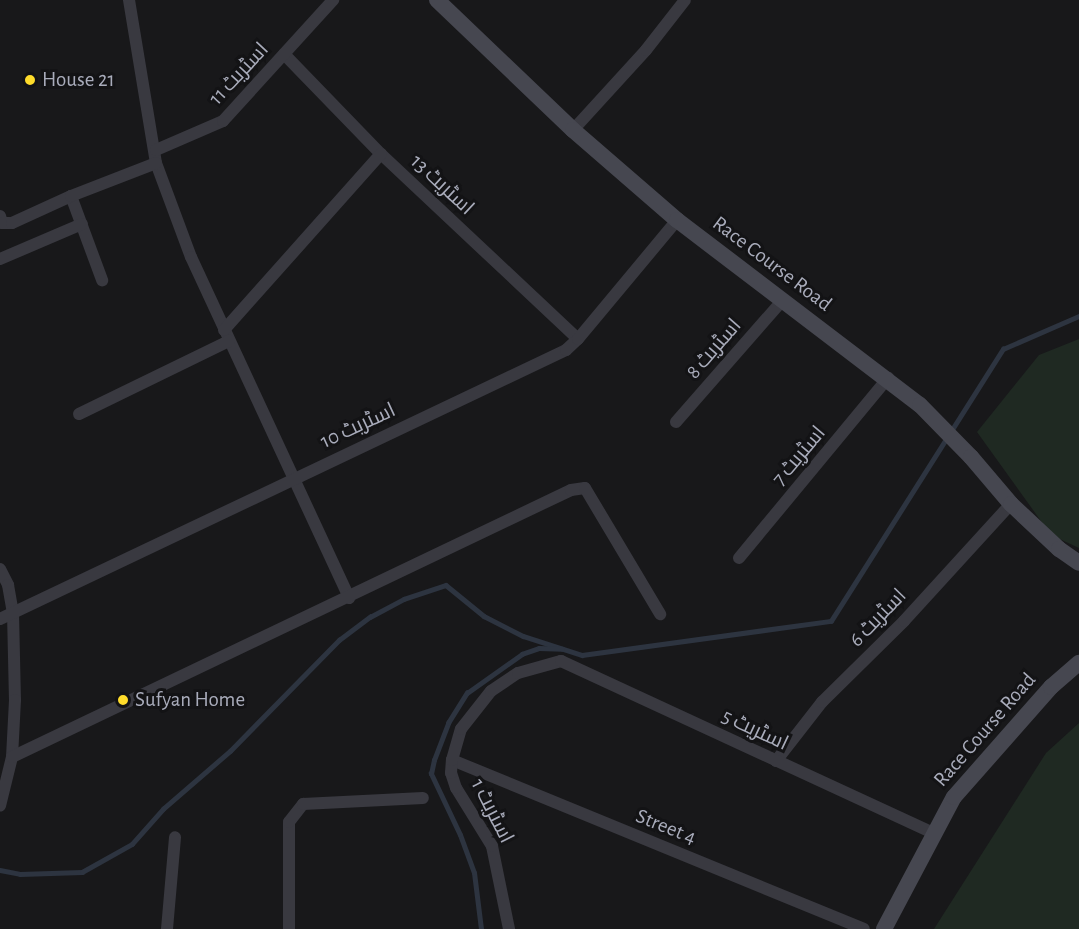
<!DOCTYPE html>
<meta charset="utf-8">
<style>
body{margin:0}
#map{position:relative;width:1079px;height:929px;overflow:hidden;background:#18181a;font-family:"Alegreya Sans",Cairo,sans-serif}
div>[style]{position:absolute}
.green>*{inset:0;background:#1f2922}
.stream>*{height:4.5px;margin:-2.25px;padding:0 2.25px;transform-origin:2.25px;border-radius:2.25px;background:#2d3440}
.street>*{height:12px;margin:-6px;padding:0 6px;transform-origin:6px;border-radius:6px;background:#393940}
.secondary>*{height:16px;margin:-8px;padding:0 8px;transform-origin:8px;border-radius:8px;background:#464750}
.dots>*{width:16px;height:16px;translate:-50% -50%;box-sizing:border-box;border:3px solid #131315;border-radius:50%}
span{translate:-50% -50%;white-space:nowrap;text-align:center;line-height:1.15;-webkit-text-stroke:6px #131315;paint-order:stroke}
.street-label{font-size:21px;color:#a9acbb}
.poi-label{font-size:21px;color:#a9acbb}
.left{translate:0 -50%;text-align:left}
</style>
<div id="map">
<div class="green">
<div style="clip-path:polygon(1079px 339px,1079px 548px,1051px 535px,977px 432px,1039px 355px)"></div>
<div style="clip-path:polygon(1079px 723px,1079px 929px,934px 929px,1046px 753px)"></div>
</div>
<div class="stream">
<div style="left:0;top:870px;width:20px;rotate:11deg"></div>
<div style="left:20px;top:874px;width:62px;rotate:-1.8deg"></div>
<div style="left:82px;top:872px;width:57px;rotate:-29.2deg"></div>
<div style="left:132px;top:844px;width:47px;rotate:-48.5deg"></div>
<div style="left:163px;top:809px;width:89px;rotate:-40.9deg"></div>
<div style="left:230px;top:751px;width:156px;rotate:-45.5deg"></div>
<div style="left:339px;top:640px;width:39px;rotate:-37deg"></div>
<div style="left:370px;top:617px;width:38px;rotate:-28deg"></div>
<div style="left:404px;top:599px;width:44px;rotate:-18.4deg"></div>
<div style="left:446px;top:585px;width:49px;rotate:39.2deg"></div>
<div style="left:484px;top:616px;width:44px;rotate:27.1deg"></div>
<div style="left:523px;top:636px;width:62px;rotate:17.9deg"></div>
<div style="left:582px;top:655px;width:251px;rotate:-7.8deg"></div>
<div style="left:831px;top:621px;width:322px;rotate:-57.7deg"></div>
<div style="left:1003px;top:349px;width:83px;rotate:-23.5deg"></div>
<div style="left:481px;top:929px;width:56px;rotate:-97.1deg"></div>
<div style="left:474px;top:873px;width:40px;rotate:-110.2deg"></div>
<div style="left:460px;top:835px;width:68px;rotate:-115.4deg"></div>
<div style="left:431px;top:774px;width:14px;rotate:-78deg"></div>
<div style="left:434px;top:760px;width:40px;rotate:-69deg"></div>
<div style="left:448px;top:723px;width:36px;rotate:-58deg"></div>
<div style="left:467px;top:693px;width:67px;rotate:-35.3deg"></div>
<div style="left:522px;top:654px;width:18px;rotate:-19deg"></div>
<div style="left:539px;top:648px;width:23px;rotate:2deg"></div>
</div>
<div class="street">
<div style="left:129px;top:0;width:165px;rotate:80.6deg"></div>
<div style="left:156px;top:163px;width:100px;rotate:69.6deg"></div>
<div style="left:191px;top:257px;width:376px;rotate:65.1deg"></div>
<div style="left:284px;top:54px;width:139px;rotate:45.9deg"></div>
<div style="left:381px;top:154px;width:270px;rotate:43.2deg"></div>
<div style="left:573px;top:130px;width:108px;rotate:-47.6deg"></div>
<div style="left:646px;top:50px;width:63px;rotate:-52deg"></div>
<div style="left:156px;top:150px;width:73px;rotate:-23.4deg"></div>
<div style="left:223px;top:121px;width:164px;rotate:-47.7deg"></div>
<div style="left:71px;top:196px;width:90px;rotate:69.7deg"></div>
<div style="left:0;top:216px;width:7px;rotate:74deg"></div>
<div style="left:2px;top:223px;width:10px"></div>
<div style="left:12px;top:223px;width:65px;rotate:-24.6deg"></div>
<div style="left:71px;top:196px;width:91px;rotate:-21.2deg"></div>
<div style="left:0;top:259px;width:89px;rotate:-23.1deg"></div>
<div style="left:224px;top:330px;width:236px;rotate:-48.3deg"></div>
<div style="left:79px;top:414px;width:167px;rotate:-26deg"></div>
<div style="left:676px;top:422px;width:161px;rotate:-48.8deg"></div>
<div style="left:739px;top:558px;width:234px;rotate:-50.4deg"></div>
<div style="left:0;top:569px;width:18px;rotate:63deg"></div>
<div style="left:8px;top:585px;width:28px;rotate:80deg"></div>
<div style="left:13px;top:613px;width:87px;rotate:88.7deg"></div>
<div style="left:15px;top:700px;width:57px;rotate:93deg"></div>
<div style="left:12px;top:757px;width:50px;rotate:103.8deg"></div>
<div style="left:0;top:619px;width:627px;rotate:-25.42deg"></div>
<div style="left:566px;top:350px;width:16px;rotate:-43deg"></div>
<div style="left:578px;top:339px;width:155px;rotate:-50.2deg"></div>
<div style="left:12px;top:757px;width:619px;rotate:-25.53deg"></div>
<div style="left:571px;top:490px;width:14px;rotate:-8deg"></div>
<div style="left:585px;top:488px;width:147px;rotate:59.2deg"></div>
<div style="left:452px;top:760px;width:445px;rotate:22.3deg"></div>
<div style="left:776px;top:761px;width:75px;rotate:-52.1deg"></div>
<div style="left:822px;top:702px;width:115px;rotate:-44.6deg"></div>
<div style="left:904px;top:621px;width:159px;rotate:-47.6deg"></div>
<div style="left:167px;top:929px;width:92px;rotate:-85deg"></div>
<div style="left:289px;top:929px;width:107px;rotate:-90deg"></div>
<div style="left:289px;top:822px;width:23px;rotate:-52deg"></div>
<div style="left:303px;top:804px;width:120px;rotate:-2.9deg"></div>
<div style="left:509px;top:929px;width:85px;rotate:-101.6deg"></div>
<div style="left:492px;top:846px;width:68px;rotate:-121.8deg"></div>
<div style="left:456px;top:788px;width:16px;rotate:-108deg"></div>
<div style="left:451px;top:773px;width:13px;rotate:-86deg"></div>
<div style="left:452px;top:760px;width:32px;rotate:-74deg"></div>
<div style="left:461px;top:729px;width:48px;rotate:-51.7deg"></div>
<div style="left:491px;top:691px;width:32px;rotate:-34deg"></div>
<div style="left:518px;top:673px;width:45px;rotate:-15.6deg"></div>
<div style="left:561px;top:661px;width:410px;rotate:24.8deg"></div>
</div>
<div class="secondary">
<div style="left:437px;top:0;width:188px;rotate:43.7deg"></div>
<div style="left:573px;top:130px;width:138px;rotate:40.9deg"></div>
<div style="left:677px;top:220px;width:305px;rotate:37.3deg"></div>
<div style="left:920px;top:405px;width:73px;rotate:45.6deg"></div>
<div style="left:971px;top:457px;width:62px;rotate:49.6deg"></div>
<div style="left:1011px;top:504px;width:66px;rotate:43.2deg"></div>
<div style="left:1059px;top:549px;width:24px;rotate:35deg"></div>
<div style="left:884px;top:929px;width:149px;rotate:-62.1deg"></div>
<div style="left:954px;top:797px;width:147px;rotate:-48.6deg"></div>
<div style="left:1051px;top:687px;width:37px;rotate:-41deg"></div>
</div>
<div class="dots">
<div style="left:30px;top:80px;background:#ffdc2b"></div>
<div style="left:123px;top:700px;background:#ffdc2b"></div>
</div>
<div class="street-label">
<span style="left:239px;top:74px;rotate:-47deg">اسٹریٹ 11</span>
<span style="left:442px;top:185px;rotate:43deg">اسٹریٹ 13</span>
<span style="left:772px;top:264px;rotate:37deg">Race Course Road</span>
<span style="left:714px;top:349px;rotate:-49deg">اسٹریٹ 8</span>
<span style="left:358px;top:426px;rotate:-25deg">اسٹریٹ 10</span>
<span style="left:799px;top:456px;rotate:-50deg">اسٹریٹ 7</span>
<span style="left:878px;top:618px;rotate:-46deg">اسٹریٹ 6</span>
<span style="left:755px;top:730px;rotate:25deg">اسٹریٹ 5</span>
<span style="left:985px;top:730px;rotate:-49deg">Race Course Road</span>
<span style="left:492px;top:811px;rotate:63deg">اسٹریٹ 1</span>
<span style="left:666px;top:827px;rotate:22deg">Street 4</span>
</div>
<div class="poi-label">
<span class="left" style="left:42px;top:80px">House 21</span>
<span class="left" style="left:135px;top:700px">Sufyan Home</span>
</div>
</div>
